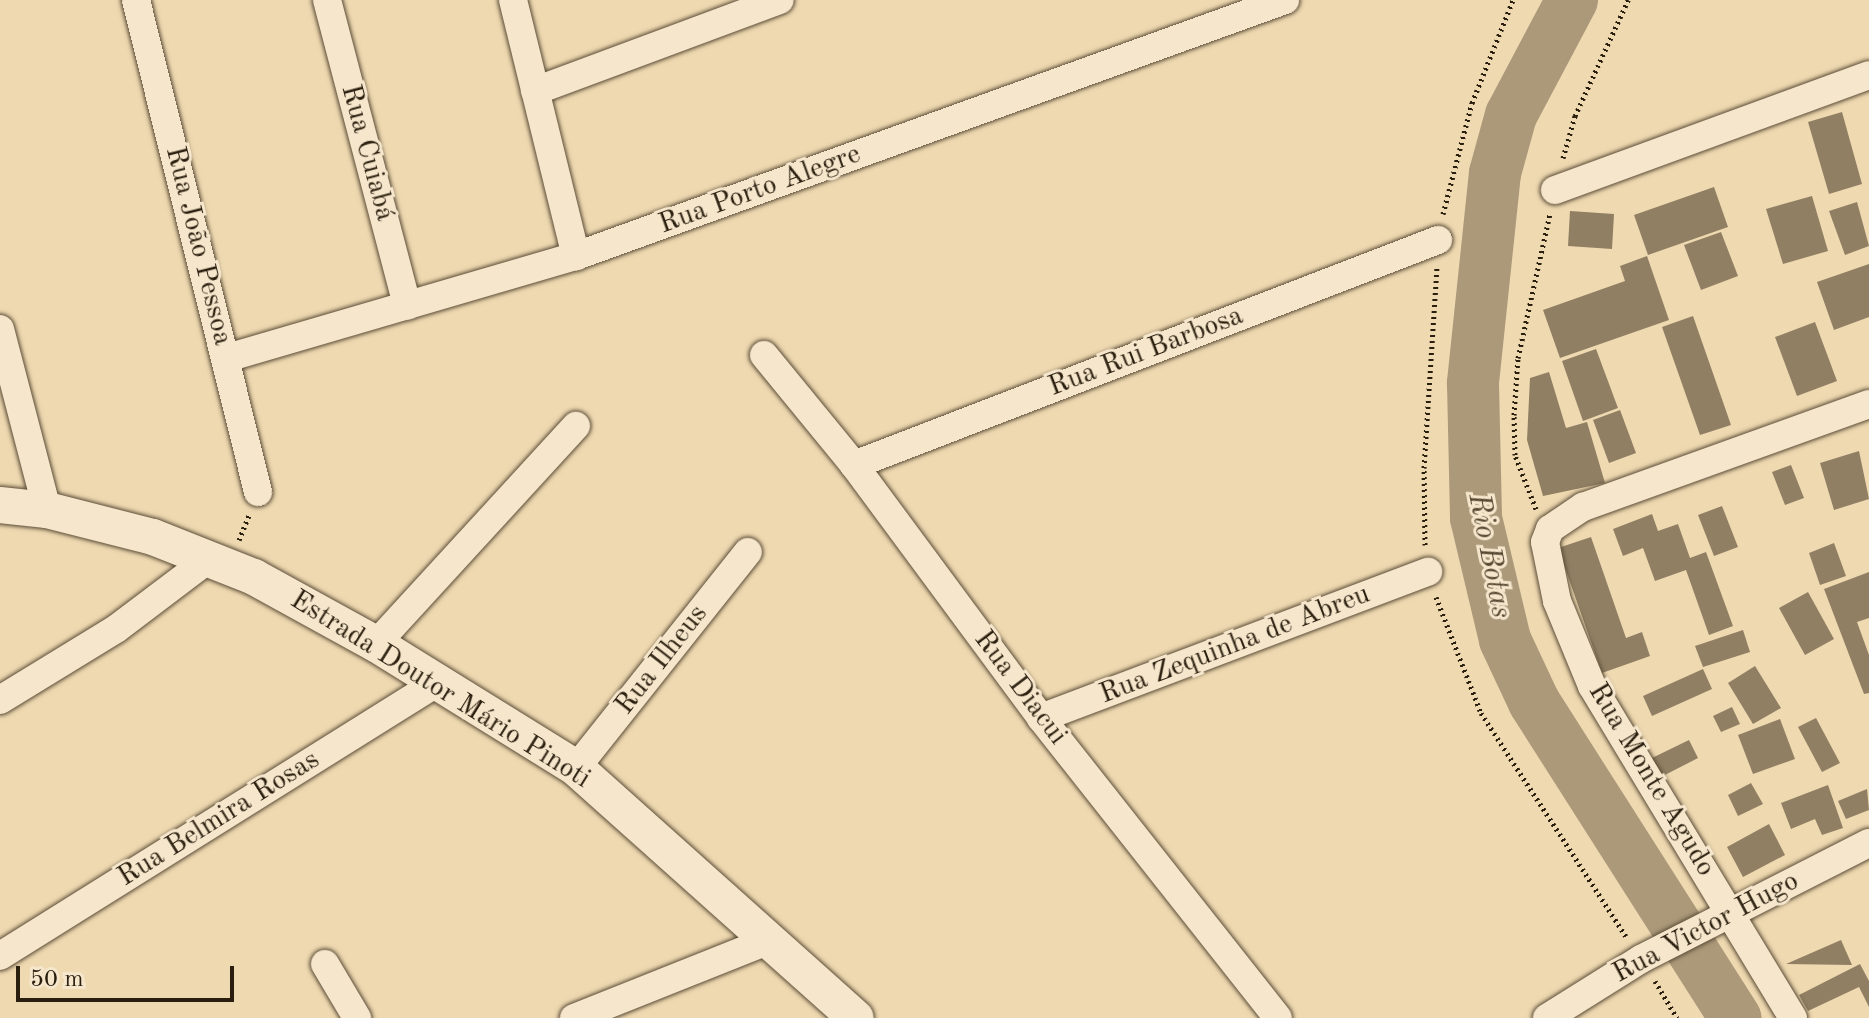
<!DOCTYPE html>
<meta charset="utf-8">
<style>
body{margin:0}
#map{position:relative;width:1869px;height:1018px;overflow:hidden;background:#efd9b1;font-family:"Old Standard TT",serif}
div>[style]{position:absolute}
.river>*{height:52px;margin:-26px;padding:0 26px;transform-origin:26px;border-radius:26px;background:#ac997a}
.building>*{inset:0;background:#907f63}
.path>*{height:5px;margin-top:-2.5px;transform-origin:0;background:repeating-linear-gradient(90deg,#2a1e0e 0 2px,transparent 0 6px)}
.roads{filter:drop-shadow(0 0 2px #5b4d37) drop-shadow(0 0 2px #5b4d37)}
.minor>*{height:28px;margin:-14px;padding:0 14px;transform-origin:14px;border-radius:14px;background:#f5e6cc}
.tertiary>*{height:36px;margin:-18px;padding:0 18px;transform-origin:18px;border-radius:18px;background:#f5e6cc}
span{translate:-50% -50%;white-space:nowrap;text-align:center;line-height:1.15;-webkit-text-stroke:6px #f5e6cc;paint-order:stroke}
.street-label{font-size:28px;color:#2a1e0e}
.water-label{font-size:30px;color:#584934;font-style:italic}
.scale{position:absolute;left:16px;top:966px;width:218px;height:36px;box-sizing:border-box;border:4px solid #2a1e0e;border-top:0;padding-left:10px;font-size:24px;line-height:28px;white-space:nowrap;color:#2a1e0e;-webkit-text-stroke:6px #f5e6cc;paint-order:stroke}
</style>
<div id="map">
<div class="river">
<div style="left:1572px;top:0;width:130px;rotate:117.9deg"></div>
<div style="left:1511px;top:115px;width:60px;rotate:105.4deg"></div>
<div style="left:1495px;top:173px;width:212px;rotate:96deg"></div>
<div style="left:1473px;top:384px;width:134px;rotate:88.7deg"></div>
<div style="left:1476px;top:518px;width:125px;rotate:76.6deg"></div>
<div style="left:1505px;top:640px;width:68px;rotate:64.9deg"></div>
<div style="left:1534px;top:702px;width:375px;rotate:57.5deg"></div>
</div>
<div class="building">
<div style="clip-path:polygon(1842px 112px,1862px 184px,1829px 194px,1808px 122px)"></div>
<div style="clip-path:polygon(1714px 187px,1728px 227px,1648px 255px,1634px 215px)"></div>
<div style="clip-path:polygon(1812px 196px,1828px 251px,1783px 264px,1766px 209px)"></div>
<div style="clip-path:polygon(1857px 202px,1869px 246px,1845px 255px,1829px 211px)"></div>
<div style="clip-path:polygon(1570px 211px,1614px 214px,1612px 249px,1568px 246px)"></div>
<div style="clip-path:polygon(1721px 232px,1738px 276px,1701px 290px,1684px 245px)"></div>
<div style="clip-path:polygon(1647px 256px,1669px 320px,1560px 358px,1543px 310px,1625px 281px,1620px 266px)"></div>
<div style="clip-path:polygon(1869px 264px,1869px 317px,1834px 330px,1817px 282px)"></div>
<div style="clip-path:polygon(1693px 316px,1731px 425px,1700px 435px,1662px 327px)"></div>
<div style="clip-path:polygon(1815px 322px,1837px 381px,1797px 396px,1775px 337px)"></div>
<div style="clip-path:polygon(1596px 349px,1618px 408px,1583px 421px,1562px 361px)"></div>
<div style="clip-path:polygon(1549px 372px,1566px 428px,1587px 422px,1605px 483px,1543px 496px,1527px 440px,1530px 378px)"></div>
<div style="clip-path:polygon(1620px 410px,1636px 453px,1609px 463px,1593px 420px)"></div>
<div style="clip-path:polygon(1859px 451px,1869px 499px,1834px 510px,1820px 463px)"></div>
<div style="clip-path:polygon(1791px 465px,1804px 498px,1785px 505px,1772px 472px)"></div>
<div style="clip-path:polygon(1722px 506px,1738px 547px,1714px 556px,1698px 515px)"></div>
<div style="clip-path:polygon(1652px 514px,1658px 531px,1678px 524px,1690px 558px,1706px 552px,1733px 626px,1709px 635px,1686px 570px,1655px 581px,1643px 548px,1623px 556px,1613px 529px)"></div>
<div style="clip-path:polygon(1591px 537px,1626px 638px,1642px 632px,1650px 656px,1602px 673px,1558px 548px)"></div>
<div style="clip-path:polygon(1834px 543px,1846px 576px,1820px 585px,1809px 553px)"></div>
<div style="clip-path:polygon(1869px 572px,1869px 618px,1857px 622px,1869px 655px,1869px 693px,1864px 694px,1824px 589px)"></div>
<div style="clip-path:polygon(1808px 592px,1834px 639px,1805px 655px,1779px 608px)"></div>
<div style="clip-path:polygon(1743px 630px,1750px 652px,1703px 667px,1695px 646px)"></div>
<div style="clip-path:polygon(1755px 666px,1781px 708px,1753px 724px,1728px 683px)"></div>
<div style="clip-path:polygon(1703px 669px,1712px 689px,1652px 716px,1643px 696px)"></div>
<div style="clip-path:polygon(1732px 707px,1740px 724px,1721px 732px,1713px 716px)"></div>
<div style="clip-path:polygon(1816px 718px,1840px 763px,1822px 772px,1798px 727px)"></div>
<div style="clip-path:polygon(1780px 719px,1795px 759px,1753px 774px,1738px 735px)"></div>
<div style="clip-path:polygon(1689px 740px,1698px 758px,1661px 777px,1652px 758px)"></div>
<div style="clip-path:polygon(1751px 783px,1763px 804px,1738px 816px,1728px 795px)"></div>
<div style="clip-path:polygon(1828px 785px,1843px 828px,1822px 835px,1815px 819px,1791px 829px,1781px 803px)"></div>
<div style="clip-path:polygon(1867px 789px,1869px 810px,1846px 819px,1838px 801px)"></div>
<div style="clip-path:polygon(1769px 824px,1785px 855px,1743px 877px,1727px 847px)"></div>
<div style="clip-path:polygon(1841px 940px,1852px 965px,1786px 964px)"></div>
<div style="clip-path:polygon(1860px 964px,1869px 981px,1869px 1007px,1859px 987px,1808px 1011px,1799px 995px)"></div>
</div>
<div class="path">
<div style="left:1563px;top:158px;width:44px;rotate:-74.1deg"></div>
<div style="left:1575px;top:116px;width:128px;rotate:-65.4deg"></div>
<div style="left:1443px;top:214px;width:115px;rotate:-75.4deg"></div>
<div style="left:1472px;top:103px;width:111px;rotate:-68.3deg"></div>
<div style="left:1536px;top:509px;width:58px;rotate:-111.3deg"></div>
<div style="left:1515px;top:455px;width:40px;rotate:-91.4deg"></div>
<div style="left:1514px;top:415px;width:57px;rotate:-86deg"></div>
<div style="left:1518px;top:358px;width:148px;rotate:-77.5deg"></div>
<div style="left:239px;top:540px;width:27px;rotate:-68deg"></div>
<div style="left:1425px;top:545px;width:77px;rotate:-90.7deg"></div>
<div style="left:1424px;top:468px;width:201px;rotate:-86.3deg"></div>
<div style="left:1436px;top:597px;width:124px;rotate:68.8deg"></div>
<div style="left:1481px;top:713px;width:266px;rotate:57deg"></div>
<div style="left:1655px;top:981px;width:43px;rotate:59.3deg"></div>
</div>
<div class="roads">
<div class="minor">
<div style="left:136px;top:0;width:507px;rotate:76.07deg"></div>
<div style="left:327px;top:0;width:316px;rotate:75.3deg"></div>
<div style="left:513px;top:0;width:264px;rotate:76.2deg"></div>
<div style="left:535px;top:91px;width:261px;rotate:-20.4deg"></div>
<div style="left:1555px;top:190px;width:334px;rotate:-20.1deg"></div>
<div style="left:0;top:329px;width:187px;rotate:75.4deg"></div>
<div style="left:764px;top:355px;width:142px;rotate:50.7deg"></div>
<div style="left:854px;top:465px;width:315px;rotate:53.5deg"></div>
<div style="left:1041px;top:718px;width:382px;rotate:51.7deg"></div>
<div style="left:227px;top:358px;width:364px;rotate:-16.3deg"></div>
<div style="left:576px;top:256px;width:754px;rotate:-19.85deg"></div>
<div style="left:854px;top:465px;width:626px;rotate:-21.07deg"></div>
<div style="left:376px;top:644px;width:296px;rotate:-47.5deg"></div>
<div style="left:0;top:700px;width:136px;rotate:-31.5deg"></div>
<div style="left:116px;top:629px;width:118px;rotate:-37.1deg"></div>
<div style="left:1041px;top:718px;width:414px;rotate:-20.7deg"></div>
<div style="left:576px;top:768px;width:276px;rotate:-51.5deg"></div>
<div style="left:0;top:956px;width:517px;rotate:-32.03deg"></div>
<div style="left:325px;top:964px;width:63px;rotate:59.3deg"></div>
<div style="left:574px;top:1018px;width:211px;rotate:-21.7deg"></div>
<div style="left:1547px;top:1018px;width:111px;rotate:-32.1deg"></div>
<div style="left:1641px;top:959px;width:256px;rotate:-27deg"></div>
<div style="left:1793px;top:1018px;width:388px;rotate:-121.2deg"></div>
<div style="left:1592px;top:686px;width:92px;rotate:-112.4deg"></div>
<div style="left:1557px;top:601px;width:60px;rotate:-101.5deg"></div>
<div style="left:1545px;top:542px;width:14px;rotate:-69deg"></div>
<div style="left:1550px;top:529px;width:40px;rotate:-34deg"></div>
<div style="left:1583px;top:507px;width:304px;rotate:-19.8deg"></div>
</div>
<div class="tertiary">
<div style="left:0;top:505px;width:47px;rotate:6.1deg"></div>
<div style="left:47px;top:510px;width:109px;rotate:14.3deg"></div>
<div style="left:153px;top:537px;width:109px;rotate:21.6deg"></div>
<div style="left:254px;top:577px;width:139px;rotate:28.8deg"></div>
<div style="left:376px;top:644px;width:235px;rotate:31.8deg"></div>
<div style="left:576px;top:768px;width:375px;rotate:41.8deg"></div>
</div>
</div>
<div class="street-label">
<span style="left:367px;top:153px;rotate:75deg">Rua Cuiabá</span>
<span style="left:760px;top:190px;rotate:-20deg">Rua Porto Alegre</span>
<span style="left:198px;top:246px;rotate:76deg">Rua João Pessoa</span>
<span style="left:1146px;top:352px;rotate:-21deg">Rua Rui Barbosa</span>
<span style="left:1235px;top:645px;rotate:-21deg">Rua Zequinha de Abreu</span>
<span style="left:662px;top:660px;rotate:-52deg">Rua Ilheus</span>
<span style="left:1020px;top:688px;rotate:53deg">Rua Diacui</span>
<span style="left:440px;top:690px;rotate:32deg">Estrada Doutor Mário Pinoti</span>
<span style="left:1651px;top:780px;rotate:59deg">Rua Monte Agudo</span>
<span style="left:219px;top:819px;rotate:-32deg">Rua Belmira Rosas</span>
<span style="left:1706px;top:928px;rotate:-28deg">Rua Victor Hugo</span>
</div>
<div class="water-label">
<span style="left:1489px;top:556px;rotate:79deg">Rio Botas</span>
</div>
<div class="scale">50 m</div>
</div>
